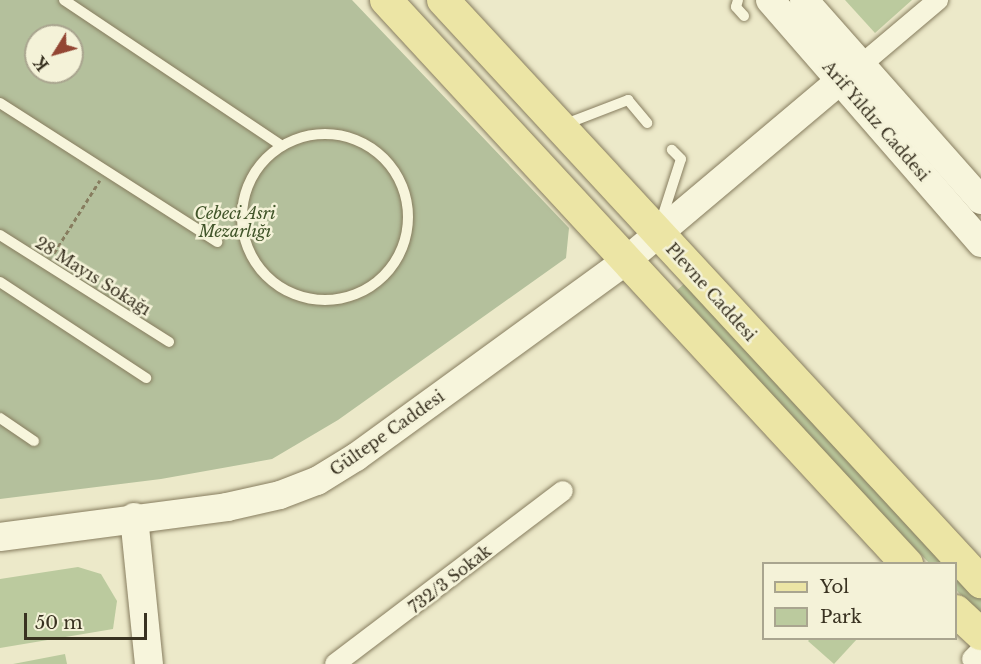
<!DOCTYPE html>
<meta charset="utf-8">
<style>
body{margin:0}
#map{position:relative;width:981px;height:664px;overflow:hidden;background:#ece9c9;font-family:"Libre Baskerville",serif}
div>[style]{position:absolute}
.green>*{inset:0;background:#bbca9e}
.cemetery>*{inset:0;background:#b4c09c}
.path>*{height:3px;margin-top:-1.5px;transform-origin:0;background:repeating-linear-gradient(90deg,#877d5f 0 4.5px,transparent 0 7.5px)}
.roads{filter:drop-shadow(0 0 2px #877d5f) drop-shadow(0 0 2px #877d5f)}
.lane>*{height:10px;margin:-5px;padding:0 5px;transform-origin:5px;border-radius:5px;background:#f7f5dc}
.lane>.ring{margin:-5px;padding:0;box-sizing:content-box;background:none;border:10px solid #f7f5dc;border-radius:50%}
.street>*{height:20px;margin:-10px;padding:0 10px;transform-origin:10px;border-radius:10px;background:#f7f5dc}
.secondary>*{height:28px;margin:-14px;padding:0 14px;transform-origin:14px;border-radius:14px;background:#f7f5dc}
.primary>*{height:32px;margin:-16px;padding:0 16px;transform-origin:16px;border-radius:16px;background:#ece5a5}
span{translate:-50% -50%;white-space:nowrap;text-align:center;line-height:1.15;-webkit-text-stroke:5px #f4f2d8;paint-order:stroke}
.street-label{font-size:16px;color:#393221}
.park-label{font-size:16px;color:#405429;font-style:italic}
.legend{position:absolute;left:762px;top:562px;width:195px;height:78px;box-sizing:border-box;background:#f4f2d8;border:2px solid #a9a58f;margin:0;padding:8px 10px;list-style:none;font-size:18px;color:#393221}
.legend li{display:flex;align-items:center;gap:12px;height:30px}
.legend b{width:30px;border:2px solid #a9a58f}
.north{position:absolute;left:24px;top:24px;width:60px;height:60px;box-sizing:border-box;background:#f4f2d8;border:2px solid #a9a58f;border-radius:50%;rotate:233deg;font-size:16px;font-weight:700;line-height:24px;text-align:center;color:#393221}
.north::after{content:'';display:block;margin:auto;width:21px;height:27px;background:#934633;clip-path:polygon(50% 0,100% 100%,50% 72%,0 100%)}
.scale{position:absolute;left:24px;top:613px;width:123px;height:27px;box-sizing:border-box;border:3px solid #393221;border-top:0;padding-left:8px;font-size:18px;line-height:21px;white-space:nowrap;color:#393221;-webkit-text-stroke:4px #f4f2d8;paint-order:stroke}
</style>
<div id="map">
<div class="green">
<div style="clip-path:polygon(845px 0,912px 0,875px 33px)"></div>
<div style="clip-path:polygon(684px 284px,911px 529px,946px 563px,929px 563px,855px 486px,675px 292px)"></div>
<div style="clip-path:polygon(78px 567px,101px 574px,117px 601px,113px 629px,0 648px,0 579px)"></div>
<div style="clip-path:polygon(956px 573px,981px 597px,981px 615px,956px 590px)"></div>
<div style="clip-path:polygon(811px 638px,857px 638px,857px 639px,834px 664px,808px 641px)"></div>
<div style="clip-path:polygon(65px 654px,67px 664px,13px 664px)"></div>
</div>
<div class="cemetery">
<div style="clip-path:polygon(evenodd,0 0,352px 0,569px 228px,566px 258px,338px 420px,272px 459px,161px 479px,0 499px,0 0,36px 36px,72px 36px,72px 72px,36px 72px,36px 36px)"></div>
</div>
<div class="path">
<div style="left:54px;top:253px;width:86px;rotate:-57.8deg"></div>
</div>
<div class="roads">
<div class="lane">
<div style="left:64px;top:0;width:262px;rotate:33.8deg"></div>
<div style="left:738px;top:0;width:7px;rotate:106deg"></div>
<div style="left:736px;top:7px;width:12px;rotate:48deg"></div>
<div style="left:0;top:103px;width:258px;rotate:32.6deg"></div>
<div style="left:563px;top:125px;width:70px;rotate:-21deg"></div>
<div style="left:628px;top:100px;width:30px;rotate:50deg"></div>
<div class="ring" style="left:242px;top:134px;width:156px;height:156px"></div>
<div style="left:660px;top:224px;width:68px;rotate:-72.1deg"></div>
<div style="left:681px;top:159px;width:13px;rotate:-135deg"></div>
<div style="left:0;top:235px;width:200px;rotate:32.3deg"></div>
<div style="left:0;top:282px;width:175px;rotate:33.3deg"></div>
<div style="left:0;top:418px;width:41px;rotate:34.1deg"></div>
</div>
<div class="street">
<div style="left:861px;top:65px;width:101px;rotate:-40.2deg"></div>
<div style="left:972px;top:659px;width:13px;rotate:-45deg"></div>
<div style="left:335px;top:664px;width:286px;rotate:-37.2deg"></div>
</div>
<div class="secondary">
<div style="left:770px;top:0;width:322px;rotate:49deg"></div>
<div style="left:804px;top:0;width:267px;rotate:48.5deg"></div>
<div style="left:134px;top:517px;width:148px;rotate:84.2deg"></div>
<div style="left:0;top:537px;width:229px;rotate:-7.5deg"></div>
<div style="left:227px;top:507px;width:54px;rotate:-12.8deg"></div>
<div style="left:280px;top:495px;width:40px;rotate:-21deg"></div>
<div style="left:317px;top:481px;width:46px;rotate:-31.6deg"></div>
<div style="left:356px;top:457px;width:335px;rotate:-36deg"></div>
<div style="left:627px;top:260px;width:280px;rotate:-40.1deg"></div>
</div>
<div class="primary">
<div style="left:386px;top:0;width:768px;rotate:47.27deg"></div>
<div style="left:443px;top:0;width:793px;rotate:47.25deg"></div>
<div style="left:956px;top:611px;width:34px;rotate:43deg"></div>
</div>
</div>
<div class="street-label">
<span style="left:876px;top:121px;rotate:49deg">Arif Yıldız Caddesi</span>
<span style="left:93px;top:276px;rotate:32deg">28 Mayıs Sokağı</span>
<span style="left:711px;top:292px;rotate:48deg">Plevne Caddesi</span>
<span style="left:387px;top:433px;rotate:-35deg">Gültepe Caddesi</span>
<span style="left:450px;top:579px;rotate:-38deg">732/3 Sokak</span>
</div>
<div class="park-label">
<span style="left:235px;top:222px">Cebeci Asri<br>Mezarlığı</span>
</div>
<ul class="legend">
<li><b style="height:8px;background:#ece5a5"></b>Yol</li>
<li><b style="height:16px;background:#bbca9e"></b>Park</li>
</ul>
<div class="north">K</div>
<div class="scale">50 m</div>
</div>
